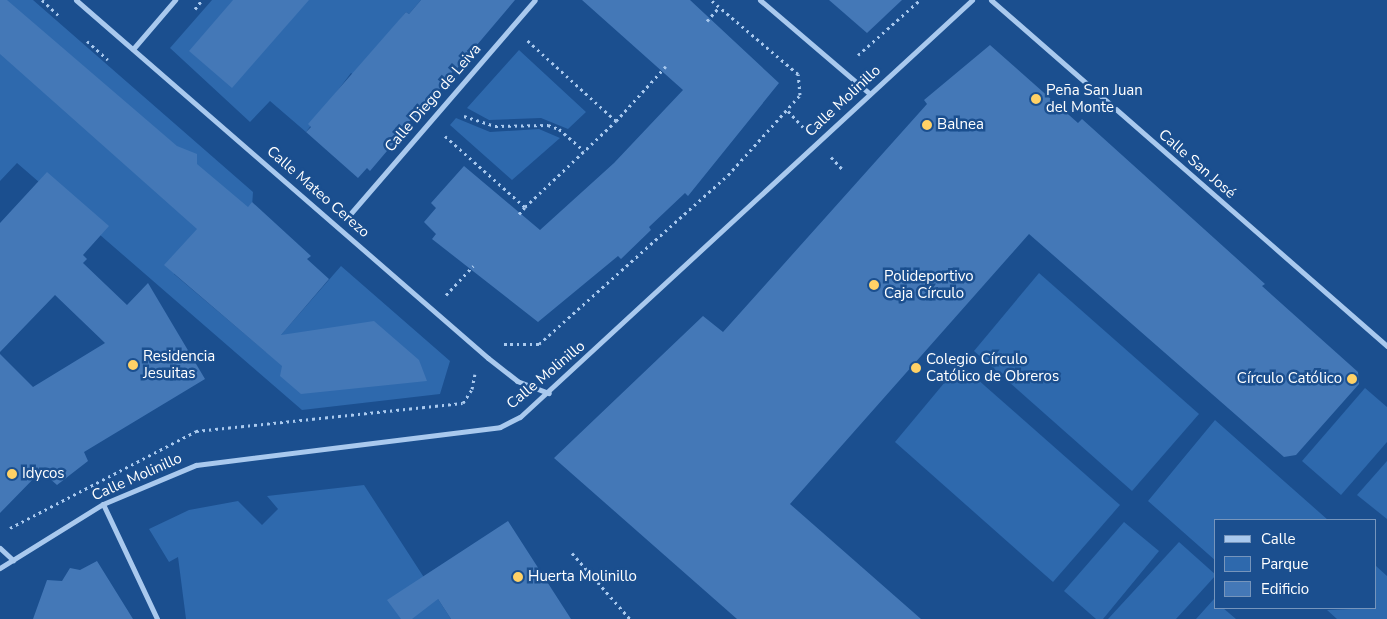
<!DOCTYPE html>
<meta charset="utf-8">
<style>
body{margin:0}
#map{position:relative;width:1387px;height:619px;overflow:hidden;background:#1b4f8f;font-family:"Nunito Sans",sans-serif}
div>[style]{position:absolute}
.green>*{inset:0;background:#2e69ad}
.building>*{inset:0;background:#4478b7}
.path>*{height:3px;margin-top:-1.5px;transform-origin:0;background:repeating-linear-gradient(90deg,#a9c9ee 0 2.5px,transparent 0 6.5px)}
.street>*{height:5px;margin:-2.5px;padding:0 2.5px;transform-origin:2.5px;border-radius:2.5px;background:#a9c9ee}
.dots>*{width:14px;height:14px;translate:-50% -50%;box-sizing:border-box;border:2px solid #1b4f8f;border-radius:50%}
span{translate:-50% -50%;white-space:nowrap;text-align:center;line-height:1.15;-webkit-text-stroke:5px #1b4f8f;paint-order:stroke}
.poi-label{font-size:15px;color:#fff}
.left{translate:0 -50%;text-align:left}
.right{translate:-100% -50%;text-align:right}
.street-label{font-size:15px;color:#fff}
.legend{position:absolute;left:1214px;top:519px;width:162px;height:90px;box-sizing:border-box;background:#1b4f8f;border:1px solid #7695bc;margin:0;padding:6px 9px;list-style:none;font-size:15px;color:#fff}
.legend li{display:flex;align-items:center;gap:10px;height:25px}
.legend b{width:25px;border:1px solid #7695bc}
</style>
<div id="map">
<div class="green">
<div style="clip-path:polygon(0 0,33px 0,253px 192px,252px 207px,204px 257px,195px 250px,174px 274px,266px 352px,341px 266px,450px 361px,440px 394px,302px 410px,17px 163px,0 181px)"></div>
<div style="clip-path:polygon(212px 0,421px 0,409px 14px,406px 12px,355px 76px,351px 73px,306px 132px,270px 101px,250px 122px,170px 48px)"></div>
<div style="clip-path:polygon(519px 50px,586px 112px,568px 129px,541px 118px,489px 120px,467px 108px)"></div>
<div style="clip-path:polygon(456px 118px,490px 132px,539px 129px,560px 138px,512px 180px,450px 125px)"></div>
<div style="clip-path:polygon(1039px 273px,1199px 414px,1132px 491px,974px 351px)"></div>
<div style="clip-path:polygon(960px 364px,1120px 505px,1053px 582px,895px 442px)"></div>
<div style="clip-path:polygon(1365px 388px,1387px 407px,1387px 442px,1341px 495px,1302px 461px)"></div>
<div style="clip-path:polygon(1215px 420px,1328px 520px,1216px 520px,1216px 561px,1148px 501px)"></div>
<div style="clip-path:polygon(1387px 461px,1387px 519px,1357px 495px)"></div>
<div style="clip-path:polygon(364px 485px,451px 619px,186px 619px,178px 557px,169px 562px,149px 529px,189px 510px,238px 501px,262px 525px,278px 509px,267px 496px)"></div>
<div style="clip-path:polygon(1124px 522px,1159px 551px,1103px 619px,1096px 619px,1064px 591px)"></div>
<div style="clip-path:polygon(1179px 542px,1216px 575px,1176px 619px,1108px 619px)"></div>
<div style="clip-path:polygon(1376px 566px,1387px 576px,1387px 619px,1337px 619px,1327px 610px,1376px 608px)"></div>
<div style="clip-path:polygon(1214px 599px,1216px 608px,1223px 608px,1236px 619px,1196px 619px)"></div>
</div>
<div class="building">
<div style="clip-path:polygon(0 0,7px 0,177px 146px,197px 154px,197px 164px,248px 207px,252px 202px,311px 256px,307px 259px,329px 279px,281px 335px,374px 321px,419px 360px,427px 381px,301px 394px,280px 376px,282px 366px,164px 265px,197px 229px,0 54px)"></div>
<div style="clip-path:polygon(233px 0,309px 0,232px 88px,189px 51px)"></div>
<div style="clip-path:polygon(421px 0,515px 0,370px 171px,367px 168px,358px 178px,306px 132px,311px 127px,308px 124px,406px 12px,409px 14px)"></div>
<div style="clip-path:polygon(582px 0,690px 0,779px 83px,688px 196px,685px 193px,649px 227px,651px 230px,621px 259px,618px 256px,538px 322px,432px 239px,436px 234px,424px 222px,436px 208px,431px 203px,464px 166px,540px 230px,614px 163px,683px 90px)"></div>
<div style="clip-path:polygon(829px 0,902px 0,867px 33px)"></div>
<div style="clip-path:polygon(990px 45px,1078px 123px,1082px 119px,1265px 284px,1262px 286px,1358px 372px,1359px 384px,1296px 455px,1284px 457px,1029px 234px,790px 504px,921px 619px,737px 619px,554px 458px,703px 316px,723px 332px,927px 104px,924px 100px)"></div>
<div style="clip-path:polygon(47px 172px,109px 226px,83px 255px,87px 259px,83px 263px,127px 305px,148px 283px,205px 379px,84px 452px,88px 461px,57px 485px,41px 471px,0 513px,0 354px,33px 387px,105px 343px,55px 295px,0 352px,0 223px)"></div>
<div style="clip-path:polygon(508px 521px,571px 619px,451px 619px,438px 599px,412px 619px,401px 619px,387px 600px)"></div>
<div style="clip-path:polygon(97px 561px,133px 619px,33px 619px,47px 580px,62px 581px,70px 568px,80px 570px)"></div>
</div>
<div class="path">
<div style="left:42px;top:0;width:22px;rotate:43deg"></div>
<div style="left:195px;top:9px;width:11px;rotate:-52deg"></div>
<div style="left:707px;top:21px;width:18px;rotate:-49deg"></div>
<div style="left:87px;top:41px;width:28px;rotate:42deg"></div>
<div style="left:858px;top:55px;width:83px;rotate:-41.6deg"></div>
<div style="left:788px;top:111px;width:22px;rotate:47deg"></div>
<div style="left:464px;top:116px;width:33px;rotate:18deg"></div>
<div style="left:495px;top:126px;width:53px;rotate:-1.1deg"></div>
<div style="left:548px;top:125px;width:12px;rotate:20deg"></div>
<div style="left:559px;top:129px;width:33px;rotate:41deg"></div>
<div style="left:616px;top:121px;width:74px;rotate:-47.7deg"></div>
<div style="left:445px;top:136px;width:107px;rotate:41.6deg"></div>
<div style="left:525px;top:207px;width:125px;rotate:-43.4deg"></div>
<div style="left:616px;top:121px;width:120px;rotate:-137.7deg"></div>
<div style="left:831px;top:157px;width:19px;rotate:47deg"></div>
<div style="left:519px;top:214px;width:9px;rotate:-49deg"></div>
<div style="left:446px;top:295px;width:40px;rotate:-47deg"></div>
<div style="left:504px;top:344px;width:35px"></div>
<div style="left:539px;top:344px;width:254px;rotate:-41.8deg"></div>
<div style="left:728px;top:175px;width:108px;rotate:-48deg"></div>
<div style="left:800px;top:95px;width:21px;rotate:-95deg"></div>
<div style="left:798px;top:74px;width:114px;rotate:-139.6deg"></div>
<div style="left:10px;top:528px;width:210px;rotate:-27.5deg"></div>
<div style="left:196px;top:431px;width:268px;rotate:-6deg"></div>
<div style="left:463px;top:403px;width:17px;rotate:-57deg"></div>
<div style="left:472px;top:389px;width:15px;rotate:-79deg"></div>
<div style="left:572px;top:553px;width:88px;rotate:48.7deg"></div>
</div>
<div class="street">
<div style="left:76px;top:0;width:546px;rotate:40.99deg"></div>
<div style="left:488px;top:358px;width:37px;rotate:38deg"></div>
<div style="left:517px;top:381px;width:34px;rotate:21deg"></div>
<div style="left:760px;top:0;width:143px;rotate:40.5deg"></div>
<div style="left:991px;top:0;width:526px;rotate:41.14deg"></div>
<div style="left:133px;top:49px;width:65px;rotate:-49.4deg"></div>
<div style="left:351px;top:213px;width:281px;rotate:-49.2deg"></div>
<div style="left:103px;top:504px;width:127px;rotate:64.8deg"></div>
<div style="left:0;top:548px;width:18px;rotate:43deg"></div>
<div style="left:0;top:568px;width:121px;rotate:-31.9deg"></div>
<div style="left:103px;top:504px;width:101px;rotate:-22.8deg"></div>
<div style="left:196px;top:465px;width:306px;rotate:-7.1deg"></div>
<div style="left:500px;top:427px;width:22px;rotate:-27deg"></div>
<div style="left:520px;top:417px;width:615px;rotate:-42.69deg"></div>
</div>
<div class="dots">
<div style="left:1036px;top:99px;background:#ffd166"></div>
<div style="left:927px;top:125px;background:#ffd166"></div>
<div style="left:874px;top:285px;background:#ffd166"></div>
<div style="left:133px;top:365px;background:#ffd166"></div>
<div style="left:916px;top:368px;background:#ffd166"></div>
<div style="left:1352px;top:379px;background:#ffd166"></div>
<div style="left:12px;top:474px;background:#ffd166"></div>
<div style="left:518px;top:577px;background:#ffd166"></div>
</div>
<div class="poi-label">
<span class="left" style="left:1046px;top:99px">Peña San Juan<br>del Monte</span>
<span class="left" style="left:937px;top:125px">Balnea</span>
<span class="left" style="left:884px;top:285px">Polideportivo<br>Caja Círculo</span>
<span class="left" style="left:143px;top:365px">Residencia<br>Jesuitas</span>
<span class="left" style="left:926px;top:368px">Colegio Círculo<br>Católico de Obreros</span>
<span class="right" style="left:1342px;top:379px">Círculo Católico</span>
<span class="left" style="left:22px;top:474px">Idycos</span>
<span class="left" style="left:528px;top:577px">Huerta Molinillo</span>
</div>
<div class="street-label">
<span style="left:433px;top:98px;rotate:-49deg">Calle Diego de Leiva</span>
<span style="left:843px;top:101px;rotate:-43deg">Calle Molinillo</span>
<span style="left:1197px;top:164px;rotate:41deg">Calle San José</span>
<span style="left:318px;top:192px;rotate:41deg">Calle Mateo Cerezo</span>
<span style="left:546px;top:375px;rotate:-40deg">Calle Molinillo</span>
<span style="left:137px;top:477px;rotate:-24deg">Calle Molinillo</span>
</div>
<ul class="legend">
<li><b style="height:6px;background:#a9c9ee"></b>Calle</li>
<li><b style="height:14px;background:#2e69ad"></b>Parque</li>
<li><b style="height:14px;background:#4478b7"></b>Edificio</li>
</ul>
</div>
